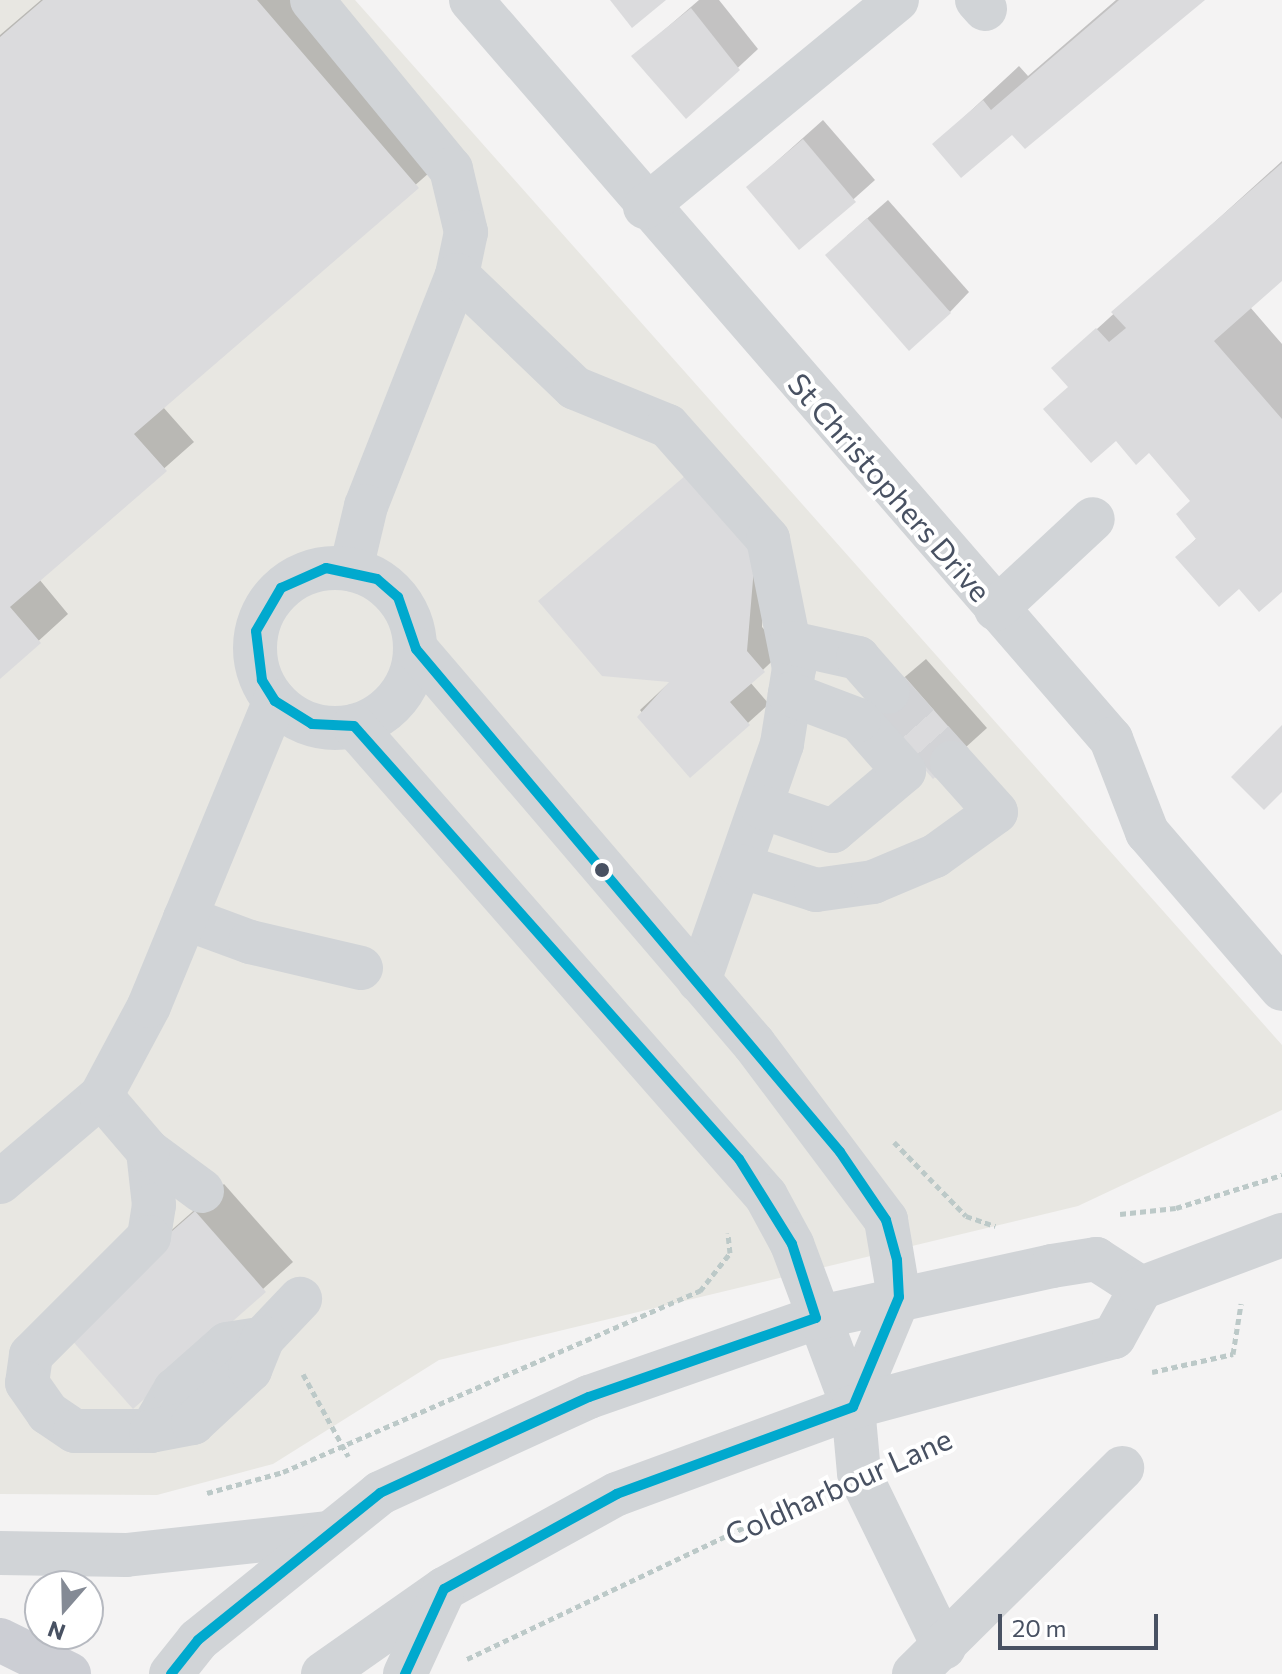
<!DOCTYPE html>
<style>
body{margin:0}
#map{position:relative;width:1282px;height:1674px;overflow:hidden;background:#f4f3f3;font-family:Commissioner,sans-serif}
div>[style]{position:absolute}
.commercial>*{inset:0;background:#e8e7e2}
.shadow>*{inset:0;background:#0003}
.building>*{inset:0;background:#dbdbdd}
.minor-tunnel>*{height:44px;margin-top:-22px;transform-origin:0;background:repeating-linear-gradient(90deg,#d2d3d6 0 44px,transparent 0 66px)}
.path>*{height:5px;margin-top:-2.5px;transform-origin:0;background:repeating-linear-gradient(90deg,#bcc9c8 0 6px,transparent 0 10px)}
.minor>*{height:44px;margin:-22px;padding:0 22px;transform-origin:22px;border-radius:22px;background:#d1d4d7}
.minor>.ring{margin:-22px;padding:0;box-sizing:content-box;background:none;border:44px solid #d1d4d7;border-radius:50%}
.major>*{height:44px;margin:-22px;padding:0 22px;transform-origin:22px;border-radius:22px;background:#ccced4}
.bus-1>*{height:10px;margin:-5px;padding:0 5px;transform-origin:5px;border-radius:5px;background:#00a9ce}
.dots>*{width:22px;height:22px;translate:-50% -50%;box-sizing:border-box;border:4px solid #fff;border-radius:50%}
span{translate:-50% -50%;white-space:nowrap;text-align:center;line-height:1.15;-webkit-text-stroke:8px #fff;paint-order:stroke}
.street-label{font-size:30px;color:#485162}
.north{position:absolute;left:24px;top:1570px;width:80px;height:80px;box-sizing:border-box;background:#fff;border:2px solid #b6b9c0;border-radius:50%;rotate:200deg;font-size:22px;font-weight:700;line-height:32px;text-align:center;color:#485162}
.north::after{content:'';display:block;margin:auto;width:28px;height:36px;background:#848a95;clip-path:polygon(50% 0,100% 100%,50% 72%,0 100%)}
.scale{position:absolute;left:998px;top:1614px;width:160px;height:36px;box-sizing:border-box;border:4px solid #485162;border-top:0;padding-left:10px;font-size:24px;line-height:28px;white-space:nowrap;color:#485162;-webkit-text-stroke:6px #fff;paint-order:stroke}
</style>
<div id="map">
<div class="commercial">
<div style="clip-path:polygon(0 0,355px 0,1282px 1045px,1282px 1110px,1078px 1206px,439px 1360px,273px 1464px,157px 1495px,0 1494px)"></div>
</div>
<div class="shadow">
<div style="clip-path:polygon(41px 0,309px 0,446px 158px,163px 407px,194px 442px,39px 579px,68px 614px,0 676px,0 35px)"></div>
<div style="clip-path:polygon(699px 0,719px 0,758px 49px,686px 116px,634px 56px)"></div>
<div style="clip-path:polygon(1116px 0,1202px 0,1012px 132px,935px 144px,1019px 66px,1028px 76px)"></div>
<div style="clip-path:polygon(823px 120px,875px 180px,800px 247px,748px 187px)"></div>
<div style="clip-path:polygon(1282px 161px,1282px 278px,1250px 307px,1282px 344px,1282px 590px,1239px 586px,1178px 557px,1198px 537px,1192px 500px,1149px 451px,1054px 368px)"></div>
<div style="clip-path:polygon(888px 200px,969px 292px,950px 312px,847px 236px)"></div>
<div style="clip-path:polygon(765px 534px,762px 627px,783px 651px,750px 682px,769px 704px,690px 775px,640px 710px,671px 681px)"></div>
<div style="clip-path:polygon(926px 659px,987px 728px,934px 776px,893px 687px)"></div>
<div style="clip-path:polygon(224px 1184px,293px 1262px,133px 1406px,92px 1300px)"></div>
</div>
<div class="building">
<div style="clip-path:polygon(43px 0,257px 0,419px 188px,134px 434px,167px 471px,10px 607px,41px 643px,0 679px,0 37px)"></div>
<div style="clip-path:polygon(610px 0,666px 0,632px 28px)"></div>
<div style="clip-path:polygon(1119px 0,1205px 0,1025px 149px,1012px 135px,961px 178px,932px 144px,983px 100px,991px 110px)"></div>
<div style="clip-path:polygon(691px 8px,740px 70px,686px 119px,631px 56px)"></div>
<div style="clip-path:polygon(803px 139px,856px 202px,799px 250px,746px 187px)"></div>
<div style="clip-path:polygon(1282px 163px,1282px 281px,1214px 341px,1282px 419px,1282px 592px,1259px 612px,1239px 589px,1219px 607px,1175px 557px,1196px 539px,1176px 514px,1190px 501px,1149px 453px,1136px 465px,1116px 441px,1091px 463px,1043px 409px,1068px 387px,1051px 368px,1096px 328px,1109px 342px,1126px 328px,1111px 312px)"></div>
<div style="clip-path:polygon(867px 218px,951px 313px,909px 351px,825px 255px)"></div>
<div style="clip-path:polygon(692px 470px,756px 544px,747px 651px,765px 672px,730px 702px,750px 725px,690px 778px,637px 717px,669px 682px,602px 676px,538px 601px)"></div>
<div style="clip-path:polygon(905px 677px,968px 749px,933px 779px,871px 707px)"></div>
<div style="clip-path:polygon(1282px 725px,1282px 792px,1264px 810px,1231px 777px)"></div>
<div style="clip-path:polygon(195px 1211px,266px 1292px,133px 1409px,61px 1328px)"></div>
</div>
<div class="minor-tunnel">
<div style="left:888px;top:692px;width:96px;rotate:48deg"></div>
</div>
<div class="path">
<div style="left:894px;top:1142px;width:103px;rotate:45.8deg"></div>
<div style="left:966px;top:1216px;width:31px;rotate:19deg"></div>
<div style="left:1120px;top:1214px;width:56px;rotate:-6.1deg"></div>
<div style="left:1176px;top:1208px;width:111px;rotate:-17.3deg"></div>
<div style="left:1152px;top:1372px;width:83px;rotate:-12.5deg"></div>
<div style="left:1233px;top:1354px;width:51px;rotate:-80.9deg"></div>
<div style="left:303px;top:1374px;width:94px;rotate:61.2deg"></div>
<div style="left:207px;top:1493px;width:79px;rotate:-15.4deg"></div>
<div style="left:283px;top:1472px;width:455px;rotate:-23.5deg"></div>
<div style="left:700px;top:1291px;width:48px;rotate:-51.7deg"></div>
<div style="left:730px;top:1253px;width:20px;rotate:-96deg"></div>
<div style="left:467px;top:1659px;width:386px;rotate:-25.4deg"></div>
</div>
<div class="minor">
<div style="left:312px;top:0;width:219px;rotate:50.6deg"></div>
<div style="left:451px;top:169px;width:65px;rotate:76.6deg"></div>
<div style="left:466px;top:232px;width:44px;rotate:101.8deg"></div>
<div style="left:457px;top:275px;width:248px;rotate:111.5deg"></div>
<div style="left:366px;top:506px;width:65px;rotate:103.4deg"></div>
<div style="left:471px;top:0;width:978px;rotate:49.11deg"></div>
<div style="left:1111px;top:739px;width:100px;rotate:68.8deg"></div>
<div style="left:1147px;top:832px;width:207px;rotate:49.3deg"></div>
<div style="left:977px;top:0;width:12px;rotate:48deg"></div>
<div style="left:645px;top:207px;width:326px;rotate:-39.4deg"></div>
<div style="left:457px;top:275px;width:163px;rotate:43.8deg"></div>
<div style="left:575px;top:388px;width:100px;rotate:22.2deg"></div>
<div style="left:668px;top:426px;width:151px;rotate:48.5deg"></div>
<div style="left:768px;top:539px;width:132px;rotate:78.6deg"></div>
<div style="left:794px;top:668px;width:77px;rotate:99deg"></div>
<div style="left:782px;top:744px;width:251px;rotate:109.3deg"></div>
<div class="ring" style="left:255px;top:568px;width:116px;height:116px"></div>
<div style="left:996px;top:609px;width:132px;rotate:-42.9deg"></div>
<div style="left:791px;top:643px;width:69px;rotate:12.6deg"></div>
<div style="left:858px;top:658px;width:45px;rotate:48.6deg"></div>
<div style="left:416px;top:649px;width:520px;rotate:49.45deg"></div>
<div style="left:754px;top:1044px;width:220px;rotate:53.1deg"></div>
<div style="left:886px;top:1220px;width:78px;rotate:80.4deg"></div>
<div style="left:899px;top:1297px;width:119px;rotate:112.7deg"></div>
<div style="left:354px;top:726px;width:625px;rotate:48.76deg"></div>
<div style="left:766px;top:1196px;width:55px;rotate:61.6deg"></div>
<div style="left:792px;top:1244px;width:174px;rotate:69.5deg"></div>
<div style="left:853px;top:1407px;width:66px;rotate:84.8deg"></div>
<div style="left:859px;top:1473px;width:194px;rotate:64deg"></div>
<div style="left:762px;top:807px;width:75px;rotate:18.7deg"></div>
<div style="left:833px;top:831px;width:93px;rotate:-40.2deg"></div>
<div style="left:904px;top:771px;width:68px;rotate:-131.4deg"></div>
<div style="left:859px;top:720px;width:74px;rotate:-159.4deg"></div>
<div style="left:740px;top:866px;width:80px;rotate:17.5deg"></div>
<div style="left:816px;top:890px;width:58px;rotate:-8deg"></div>
<div style="left:873px;top:882px;width:67px;rotate:-22.8deg"></div>
<div style="left:935px;top:856px;width:75px;rotate:-35.8deg"></div>
<div style="left:996px;top:812px;width:66px;rotate:-131.9deg"></div>
<div style="left:185px;top:918px;width:69px;rotate:20.3deg"></div>
<div style="left:250px;top:942px;width:114px;rotate:13.2deg"></div>
<div style="left:148px;top:1151px;width:54px;rotate:83.7deg"></div>
<div style="left:154px;top:1205px;width:32px;rotate:99deg"></div>
<div style="left:149px;top:1237px;width:167px;rotate:135deg"></div>
<div style="left:31px;top:1355px;width:28px;rotate:98deg"></div>
<div style="left:27px;top:1383px;width:37px;rotate:55deg"></div>
<div style="left:48px;top:1413px;width:32px;rotate:34deg"></div>
<div style="left:75px;top:1431px;width:76px"></div>
<div style="left:151px;top:1431px;width:48px;rotate:-59.7deg"></div>
<div style="left:175px;top:1390px;width:69px;rotate:-41.5deg"></div>
<div style="left:227px;top:1344px;width:36px;rotate:-9deg"></div>
<div style="left:263px;top:1338px;width:54px;rotate:-46.5deg"></div>
<div style="left:0;top:1182px;width:133px;rotate:-40.4deg"></div>
<div style="left:202px;top:1191px;width:67px;rotate:-143.5deg"></div>
<div style="left:148px;top:1151px;width:72px;rotate:-130.5deg"></div>
<div style="left:101px;top:1096px;width:102px;rotate:-61.9deg"></div>
<div style="left:149px;top:1006px;width:330px;rotate:-67.6deg"></div>
<div style="left:151px;top:1431px;width:43px;rotate:-10.8deg"></div>
<div style="left:193px;top:1423px;width:78px;rotate:-42.9deg"></div>
<div style="left:250px;top:1370px;width:35px;rotate:-68deg"></div>
<div style="left:0;top:1553px;width:126px;rotate:0.9deg"></div>
<div style="left:126px;top:1555px;width:202px;rotate:-6.2deg"></div>
<div style="left:171px;top:1674px;width:43px;rotate:-51.5deg"></div>
<div style="left:198px;top:1640px;width:234px;rotate:-38.9deg"></div>
<div style="left:380px;top:1493px;width:230px;rotate:-24.7deg"></div>
<div style="left:589px;top:1397px;width:240px;rotate:-19.2deg"></div>
<div style="left:816px;top:1318px;width:242px;rotate:-12.4deg"></div>
<div style="left:1052px;top:1266px;width:45px;rotate:-9deg"></div>
<div style="left:1096px;top:1259px;width:54px;rotate:32.8deg"></div>
<div style="left:323px;top:1674px;width:148px;rotate:-35.1deg"></div>
<div style="left:444px;top:1589px;width:197px;rotate:-28.8deg"></div>
<div style="left:617px;top:1494px;width:252px;rotate:-20.2deg"></div>
<div style="left:853px;top:1407px;width:270px;rotate:-15deg"></div>
<div style="left:1114px;top:1337px;width:56px;rotate:-61.1deg"></div>
<div style="left:1141px;top:1288px;width:151px;rotate:-20.6deg"></div>
<div style="left:405px;top:1674px;width:88px;rotate:-65.2deg"></div>
<div style="left:914px;top:1674px;width:293px;rotate:-44.7deg"></div>
</div>
<div class="major">
<div style="left:0;top:1640px;width:77px;rotate:26.2deg"></div>
</div>
<div class="bus-1">
<div style="left:171px;top:1674px;width:43px;rotate:-51.5deg"></div>
<div style="left:198px;top:1640px;width:234px;rotate:-38.9deg"></div>
<div style="left:380px;top:1493px;width:230px;rotate:-24.7deg"></div>
<div style="left:589px;top:1397px;width:240px;rotate:-19.2deg"></div>
<div style="left:816px;top:1318px;width:78px;rotate:-108deg"></div>
<div style="left:792px;top:1244px;width:100px;rotate:-121.9deg"></div>
<div style="left:739px;top:1159px;width:579px;rotate:-131.64deg"></div>
<div style="left:354px;top:726px;width:42px;rotate:-177.3deg"></div>
<div style="left:312px;top:724px;width:44px;rotate:-148.1deg"></div>
<div style="left:275px;top:701px;width:25px;rotate:-122deg"></div>
<div style="left:262px;top:680px;width:49px;rotate:-97deg"></div>
<div style="left:256px;top:631px;width:50px;rotate:-59.8deg"></div>
<div style="left:281px;top:588px;width:49px;rotate:-24deg"></div>
<div style="left:326px;top:568px;width:52px;rotate:12.2deg"></div>
<div style="left:377px;top:579px;width:28px;rotate:41deg"></div>
<div style="left:398px;top:597px;width:55px;rotate:70.9deg"></div>
<div style="left:416px;top:649px;width:658px;rotate:49.87deg"></div>
<div style="left:840px;top:1152px;width:82px;rotate:55.9deg"></div>
<div style="left:886px;top:1220px;width:41px;rotate:74.6deg"></div>
<div style="left:897px;top:1260px;width:37px;rotate:87deg"></div>
<div style="left:899px;top:1297px;width:119px;rotate:112.7deg"></div>
<div style="left:853px;top:1407px;width:252px;rotate:159.8deg"></div>
<div style="left:617px;top:1494px;width:197px;rotate:151.2deg"></div>
<div style="left:444px;top:1589px;width:94px;rotate:114.6deg"></div>
</div>
<div class="dots">
<div style="left:602px;top:870px;background:#485162"></div>
</div>
<div class="street-label">
<span style="left:890px;top:487px;rotate:49deg">St Christophers Drive</span>
<span style="left:838px;top:1486px;rotate:-24deg">Coldharbour Lane</span>
</div>
<div class="north">N</div>
<div class="scale">20 m</div>
</div>
